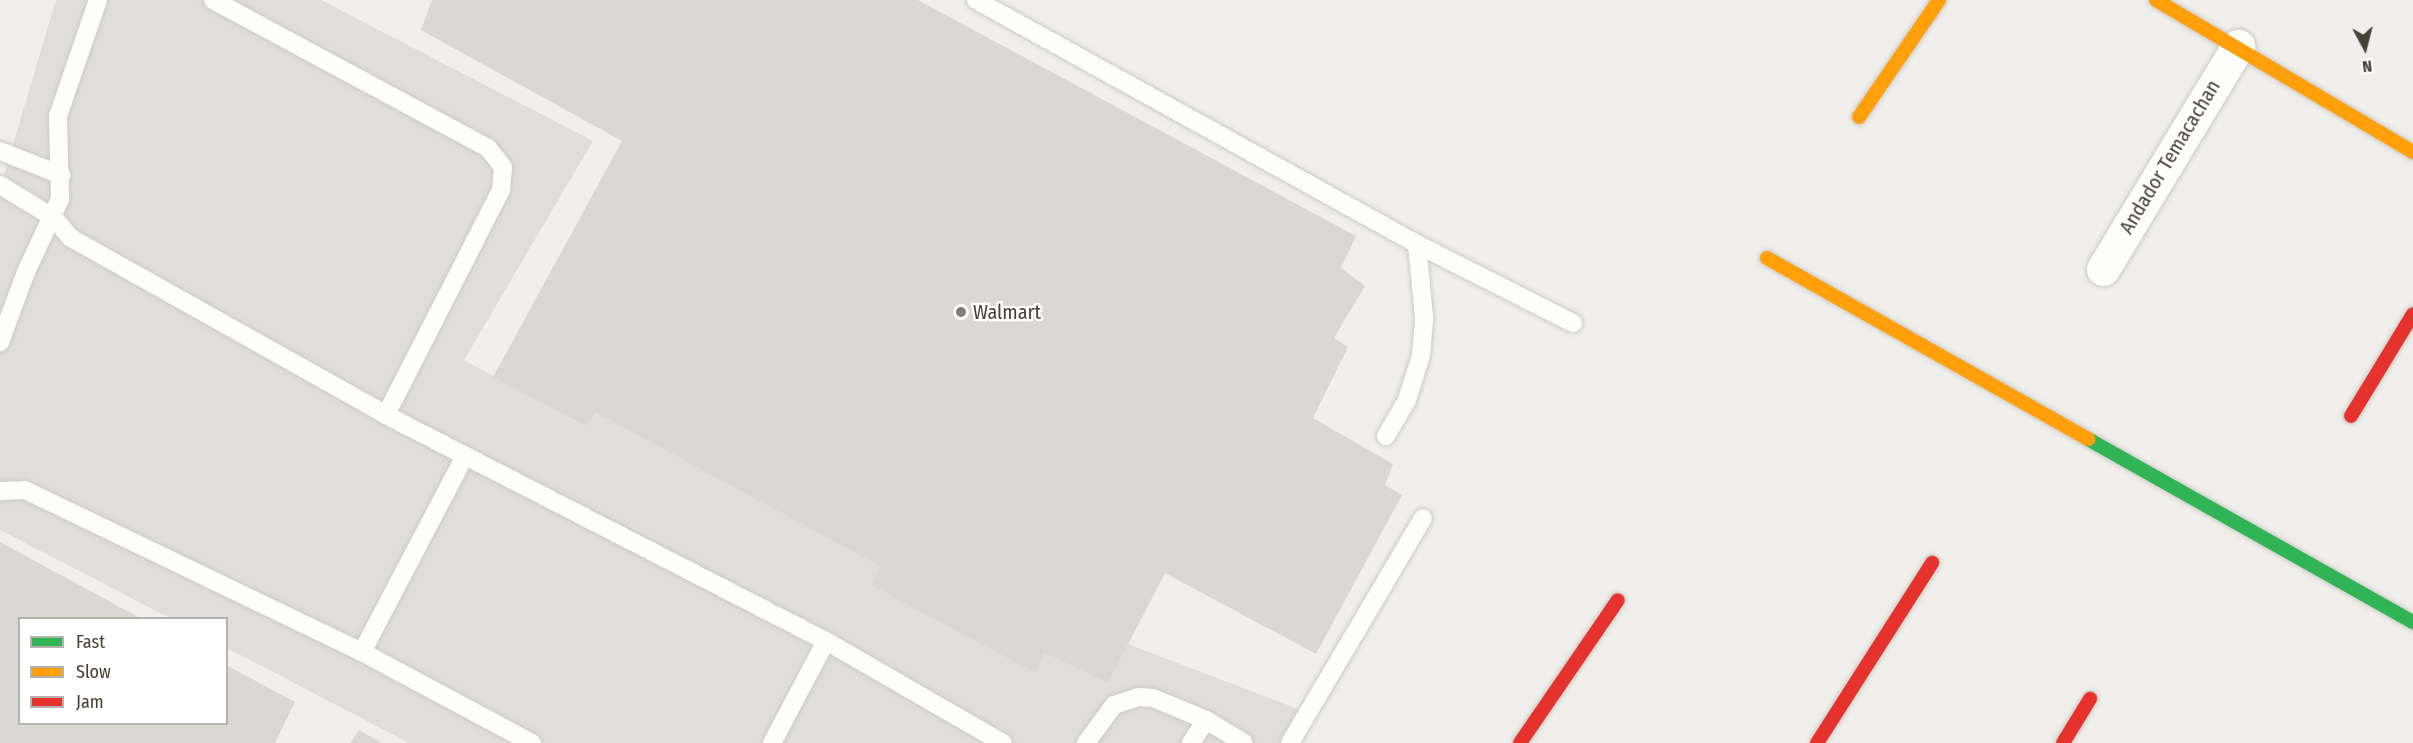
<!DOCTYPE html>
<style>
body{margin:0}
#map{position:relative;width:2413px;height:743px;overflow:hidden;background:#f0efeb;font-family:"Fira Sans Condensed",sans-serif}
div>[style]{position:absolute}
.parking>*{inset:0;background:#e0dedb}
.building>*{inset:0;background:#dad8d3}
.roads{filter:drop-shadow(0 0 2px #cdcbc7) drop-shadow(0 0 2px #cdcbc7)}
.lane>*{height:18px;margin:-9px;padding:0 9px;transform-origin:9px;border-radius:9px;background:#fdfdfc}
.street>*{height:33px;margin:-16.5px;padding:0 16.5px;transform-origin:16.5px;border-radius:16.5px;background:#fdfdfc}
.fast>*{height:14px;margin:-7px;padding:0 7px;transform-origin:7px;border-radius:7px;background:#30b455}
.slow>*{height:14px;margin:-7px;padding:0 7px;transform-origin:7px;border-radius:7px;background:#ff9f0a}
.jam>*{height:14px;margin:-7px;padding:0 7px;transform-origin:7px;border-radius:7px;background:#e5322d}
.dots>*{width:16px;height:16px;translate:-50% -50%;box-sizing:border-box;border:3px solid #fff;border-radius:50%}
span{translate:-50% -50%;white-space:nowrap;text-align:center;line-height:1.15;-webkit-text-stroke:4.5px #fff;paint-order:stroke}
.street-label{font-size:20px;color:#464137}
.poi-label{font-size:20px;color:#464137}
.left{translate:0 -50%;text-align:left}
.legend{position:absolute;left:18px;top:617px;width:210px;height:108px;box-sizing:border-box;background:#fff;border:2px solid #b5b3af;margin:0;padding:8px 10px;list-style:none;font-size:18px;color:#464137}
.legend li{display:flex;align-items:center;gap:12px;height:30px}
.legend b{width:30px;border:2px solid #b5b3af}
.north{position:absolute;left:2335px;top:18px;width:60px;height:60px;-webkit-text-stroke:4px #fff;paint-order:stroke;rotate:173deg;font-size:16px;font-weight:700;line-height:24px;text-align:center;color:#464137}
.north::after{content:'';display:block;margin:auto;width:21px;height:27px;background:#464137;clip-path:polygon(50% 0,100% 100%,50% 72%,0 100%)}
</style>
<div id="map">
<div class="parking">
<div style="clip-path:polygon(56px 0,321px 0,593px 141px,464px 360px,584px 426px,596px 413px,879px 566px,872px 586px,1036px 672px,1044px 653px,1108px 683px,1128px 644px,1306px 712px,1286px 743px,409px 743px,227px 648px,226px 618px,170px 618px,0 530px,0 188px)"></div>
</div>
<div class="building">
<div style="clip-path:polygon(432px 0,918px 0,1356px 236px,1341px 268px,1365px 286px,1334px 338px,1348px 347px,1313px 418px,1393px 464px,1385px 485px,1402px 495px,1316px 654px,1165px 573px,1108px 683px,1044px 653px,1036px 673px,872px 586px,879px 566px,596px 413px,585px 426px,493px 377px,622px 141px,421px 30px)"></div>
<div style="clip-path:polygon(0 542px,140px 618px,20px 618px,20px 724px,226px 724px,226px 665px,295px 702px,275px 743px,0 743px)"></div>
<div style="clip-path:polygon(359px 730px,382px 743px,350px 743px)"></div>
</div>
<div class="roads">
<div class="lane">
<div style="left:213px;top:0;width:312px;rotate:28.3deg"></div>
<div style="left:488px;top:148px;width:24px;rotate:52deg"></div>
<div style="left:503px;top:167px;width:23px;rotate:95deg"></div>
<div style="left:501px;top:190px;width:253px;rotate:117.1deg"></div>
<div style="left:976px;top:0;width:504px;rotate:28.96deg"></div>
<div style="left:1417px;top:244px;width:175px;rotate:26.9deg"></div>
<div style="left:0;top:151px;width:66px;rotate:21.5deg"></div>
<div style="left:0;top:185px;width:63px;rotate:31.4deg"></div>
<div style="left:54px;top:218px;width:26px;rotate:50deg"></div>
<div style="left:71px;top:238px;width:361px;rotate:29.3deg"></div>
<div style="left:386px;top:415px;width:495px;rotate:27.2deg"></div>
<div style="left:826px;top:641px;width:204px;rotate:30deg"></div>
<div style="left:0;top:342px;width:75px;rotate:-69.6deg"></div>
<div style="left:26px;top:272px;width:81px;rotate:-65deg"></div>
<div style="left:60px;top:199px;width:83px;rotate:-91.4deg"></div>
<div style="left:58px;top:116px;width:123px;rotate:-71deg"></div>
<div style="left:1386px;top:436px;width:42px;rotate:-59.7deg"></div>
<div style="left:1407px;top:400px;width:47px;rotate:-72.7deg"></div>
<div style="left:1421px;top:355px;width:38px;rotate:-85deg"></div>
<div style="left:1424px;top:317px;width:73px;rotate:-95.5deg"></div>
<div style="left:0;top:491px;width:25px;rotate:-2deg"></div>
<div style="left:25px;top:490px;width:374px;rotate:25.7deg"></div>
<div style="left:362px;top:652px;width:193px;rotate:28.2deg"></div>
<div style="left:362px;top:652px;width:221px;rotate:-62.3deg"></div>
<div style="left:772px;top:743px;width:115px;rotate:-62.1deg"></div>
<div style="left:1086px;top:743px;width:47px;rotate:-53.6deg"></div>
<div style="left:1114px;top:705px;width:26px;rotate:-18deg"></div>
<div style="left:1139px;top:697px;width:14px;rotate:4deg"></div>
<div style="left:1153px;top:698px;width:57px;rotate:22.5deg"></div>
<div style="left:1206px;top:720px;width:44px;rotate:31.2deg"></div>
<div style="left:1191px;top:743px;width:27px;rotate:-57deg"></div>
<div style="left:1290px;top:743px;width:261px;rotate:-59.4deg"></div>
</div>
<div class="street">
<div style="left:2103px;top:269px;width:261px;rotate:-58.8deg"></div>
</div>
<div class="fast">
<div style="left:2088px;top:439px;width:373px;rotate:29.4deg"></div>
</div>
<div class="slow">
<div style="left:2156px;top:0;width:299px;rotate:30.6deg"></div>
<div style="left:1859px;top:117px;width:142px;rotate:-55.6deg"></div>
<div style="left:1767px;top:258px;width:369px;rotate:29.4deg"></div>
</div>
<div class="jam">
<div style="left:2351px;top:416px;width:119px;rotate:-58.7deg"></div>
<div style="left:1520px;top:743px;width:173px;rotate:-55.6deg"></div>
<div style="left:1817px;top:743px;width:214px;rotate:-57.4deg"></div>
<div style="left:2063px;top:743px;width:52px;rotate:-58.5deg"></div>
</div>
</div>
<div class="dots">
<div style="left:961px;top:312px;background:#827e76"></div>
</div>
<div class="street-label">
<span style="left:2170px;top:157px;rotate:-59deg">Andador Temacachan</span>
</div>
<div class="poi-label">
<span class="left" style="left:973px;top:312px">Walmart</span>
</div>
<ul class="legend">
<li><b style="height:8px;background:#30b455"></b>Fast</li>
<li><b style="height:8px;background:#ff9f0a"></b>Slow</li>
<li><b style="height:8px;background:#e5322d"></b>Jam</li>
</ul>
<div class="north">N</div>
</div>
